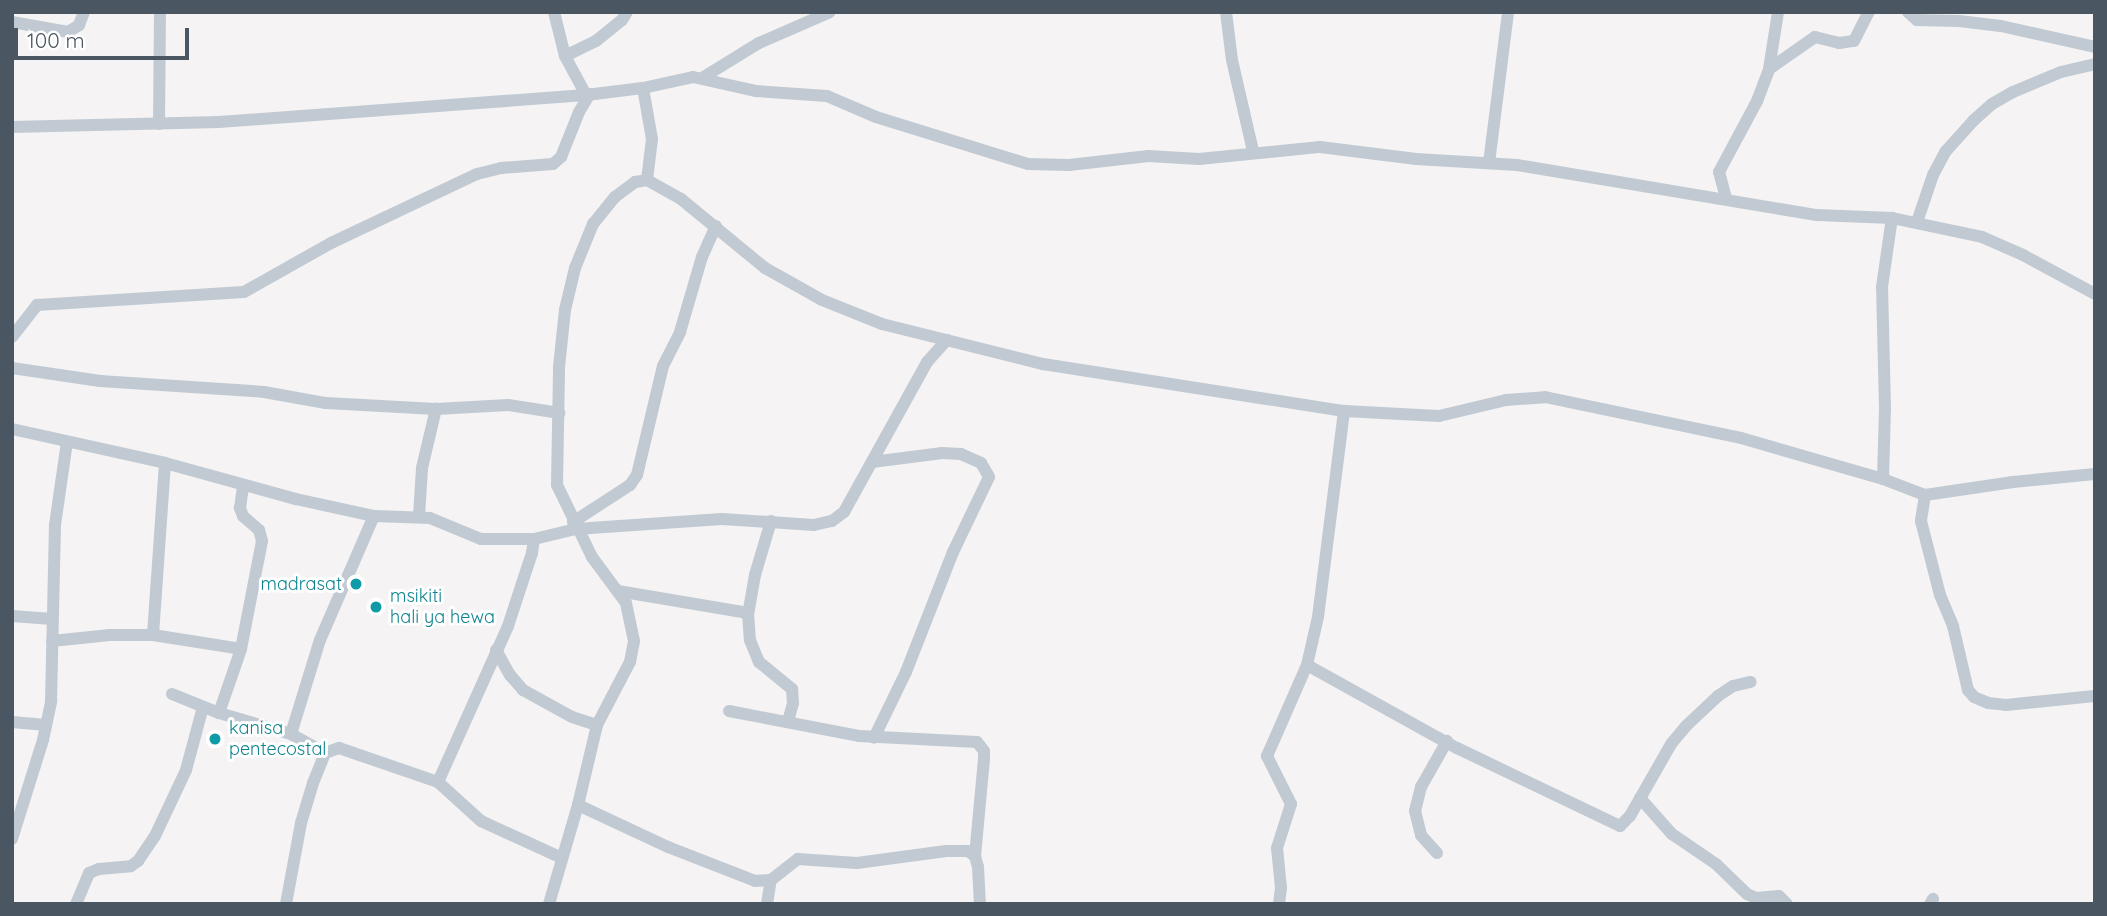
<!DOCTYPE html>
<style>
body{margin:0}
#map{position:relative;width:2107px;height:916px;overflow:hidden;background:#f5f3f3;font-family:Quicksand,sans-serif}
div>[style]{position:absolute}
.minor>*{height:12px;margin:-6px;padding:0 6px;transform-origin:6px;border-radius:6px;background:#c1cad2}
.dots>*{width:19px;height:19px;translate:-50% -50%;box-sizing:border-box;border:4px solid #fff;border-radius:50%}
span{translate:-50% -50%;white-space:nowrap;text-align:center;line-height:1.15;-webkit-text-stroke:6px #fff;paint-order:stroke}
.culture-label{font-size:18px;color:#0d838f}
.right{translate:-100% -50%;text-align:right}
.left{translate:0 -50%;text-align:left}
.frame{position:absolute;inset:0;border:14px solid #4a5661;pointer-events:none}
.scale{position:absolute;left:14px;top:28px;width:175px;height:32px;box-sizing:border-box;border:4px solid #4a5661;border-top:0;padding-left:9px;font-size:21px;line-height:24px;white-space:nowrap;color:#4a5661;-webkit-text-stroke:5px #fff;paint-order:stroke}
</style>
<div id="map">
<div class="minor">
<div style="left:554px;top:12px;width:45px;rotate:76deg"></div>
<div style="left:565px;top:56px;width:44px;rotate:61.7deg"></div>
<div style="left:1226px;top:12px;width:48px;rotate:82.9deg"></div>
<div style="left:1232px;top:60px;width:93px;rotate:77deg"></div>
<div style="left:1908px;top:12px;width:12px;rotate:42deg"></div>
<div style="left:1917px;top:20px;width:42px;rotate:1.4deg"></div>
<div style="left:1959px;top:21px;width:42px;rotate:6.8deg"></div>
<div style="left:2001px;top:26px;width:96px;rotate:12.6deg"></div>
<div style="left:12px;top:22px;width:57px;rotate:10.1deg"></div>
<div style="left:68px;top:32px;width:13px;rotate:-32deg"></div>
<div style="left:79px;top:25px;width:14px;rotate:-69deg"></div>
<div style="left:565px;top:56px;width:34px;rotate:-26deg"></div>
<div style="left:596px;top:41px;width:33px;rotate:-39deg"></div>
<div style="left:622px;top:20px;width:9px;rotate:-58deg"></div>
<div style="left:1769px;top:69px;width:56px;rotate:-34.8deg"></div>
<div style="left:1815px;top:37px;width:25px;rotate:14deg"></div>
<div style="left:1839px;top:43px;width:15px;rotate:-8deg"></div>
<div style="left:1854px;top:41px;width:33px;rotate:-63deg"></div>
<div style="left:702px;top:78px;width:67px;rotate:-31.6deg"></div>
<div style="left:759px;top:43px;width:77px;rotate:-23.6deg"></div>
<div style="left:643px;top:88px;width:52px;rotate:80deg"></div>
<div style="left:652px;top:139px;width:41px;rotate:97deg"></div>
<div style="left:159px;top:124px;width:112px;rotate:-89.5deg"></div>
<div style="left:12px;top:127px;width:207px;rotate:-1.4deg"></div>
<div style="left:219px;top:122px;width:368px;rotate:-4.2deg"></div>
<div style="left:586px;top:95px;width:57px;rotate:-7deg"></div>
<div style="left:643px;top:88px;width:51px;rotate:-12.4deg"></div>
<div style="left:693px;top:77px;width:65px;rotate:12.5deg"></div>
<div style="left:756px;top:91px;width:71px;rotate:4deg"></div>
<div style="left:827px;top:96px;width:53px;rotate:23.2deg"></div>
<div style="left:876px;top:117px;width:159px;rotate:17.2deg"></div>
<div style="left:1028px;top:164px;width:41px;rotate:1.4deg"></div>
<div style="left:1069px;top:165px;width:80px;rotate:-6.5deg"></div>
<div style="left:1148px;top:156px;width:51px;rotate:3.4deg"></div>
<div style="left:1199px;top:159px;width:122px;rotate:-5.7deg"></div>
<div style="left:1320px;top:147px;width:97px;rotate:7.1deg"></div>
<div style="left:1416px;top:159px;width:101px;rotate:3.4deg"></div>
<div style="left:1517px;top:165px;width:304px;rotate:9.5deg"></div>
<div style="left:1817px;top:215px;width:75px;rotate:2.3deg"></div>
<div style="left:1892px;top:218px;width:92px;rotate:11.9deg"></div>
<div style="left:1982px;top:237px;width:45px;rotate:23.7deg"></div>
<div style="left:2023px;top:255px;width:82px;rotate:28.4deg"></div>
<div style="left:1489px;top:163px;width:152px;rotate:-82.8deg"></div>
<div style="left:1726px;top:198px;width:27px;rotate:-105deg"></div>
<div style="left:1719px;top:172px;width:81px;rotate:-61.8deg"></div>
<div style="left:1757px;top:101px;width:34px;rotate:-69deg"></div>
<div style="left:1769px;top:69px;width:58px;rotate:-81deg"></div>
<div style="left:1917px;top:222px;width:50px;rotate:-71.2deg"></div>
<div style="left:1933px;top:175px;width:27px;rotate:-62deg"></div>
<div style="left:1946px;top:151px;width:42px;rotate:-47.9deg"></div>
<div style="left:1974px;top:120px;width:24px;rotate:-42deg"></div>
<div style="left:1992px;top:104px;width:24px;rotate:-30deg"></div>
<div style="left:2013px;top:92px;width:52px;rotate:-22.6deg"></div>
<div style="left:2061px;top:72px;width:35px;rotate:-13deg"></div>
<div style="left:12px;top:337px;width:41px;rotate:-52deg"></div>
<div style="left:37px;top:305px;width:207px;rotate:-3.6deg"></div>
<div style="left:244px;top:292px;width:100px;rotate:-29.4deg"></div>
<div style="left:331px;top:243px;width:161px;rotate:-25.3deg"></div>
<div style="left:477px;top:174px;width:25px;rotate:-14deg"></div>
<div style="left:501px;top:168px;width:52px;rotate:-4.4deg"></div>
<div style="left:553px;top:164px;width:11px;rotate:-41deg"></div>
<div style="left:561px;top:157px;width:48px;rotate:-68.2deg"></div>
<div style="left:579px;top:112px;width:21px;rotate:-59deg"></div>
<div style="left:12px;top:368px;width:89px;rotate:8.4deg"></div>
<div style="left:100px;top:381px;width:164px;rotate:3.8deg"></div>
<div style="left:264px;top:392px;width:63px;rotate:10.1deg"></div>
<div style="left:326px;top:403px;width:110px;rotate:3.1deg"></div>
<div style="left:436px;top:409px;width:72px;rotate:-3.2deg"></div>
<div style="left:508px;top:405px;width:52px;rotate:8.9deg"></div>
<div style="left:12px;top:429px;width:157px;rotate:12.5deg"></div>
<div style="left:165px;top:463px;width:136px;rotate:15.4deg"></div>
<div style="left:296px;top:499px;width:80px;rotate:12.3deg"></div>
<div style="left:374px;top:516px;width:56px;rotate:2deg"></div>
<div style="left:430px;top:518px;width:55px;rotate:22.4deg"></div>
<div style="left:481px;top:539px;width:53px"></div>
<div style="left:534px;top:539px;width:43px;rotate:-13.4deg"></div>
<div style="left:576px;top:529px;width:146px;rotate:-3.9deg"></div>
<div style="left:722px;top:519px;width:92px;rotate:3.7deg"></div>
<div style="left:814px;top:525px;width:18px;rotate:-13deg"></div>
<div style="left:832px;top:521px;width:15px;rotate:-37deg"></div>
<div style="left:844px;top:512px;width:171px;rotate:-61deg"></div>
<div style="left:927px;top:362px;width:30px;rotate:-48deg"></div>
<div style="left:872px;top:462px;width:71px;rotate:-7.3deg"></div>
<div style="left:942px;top:453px;width:19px;rotate:3deg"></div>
<div style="left:961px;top:454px;width:22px;rotate:24deg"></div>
<div style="left:981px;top:463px;width:16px;rotate:60deg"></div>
<div style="left:989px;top:477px;width:83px;rotate:115.6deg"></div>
<div style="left:953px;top:552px;width:129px;rotate:111.4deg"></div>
<div style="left:906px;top:672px;width:73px;rotate:115.9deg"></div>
<div style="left:1883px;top:479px;width:71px;rotate:-88.4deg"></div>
<div style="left:1885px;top:408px;width:121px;rotate:-91.4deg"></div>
<div style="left:1882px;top:287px;width:70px;rotate:-81.8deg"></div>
<div style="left:1925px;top:495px;width:26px;rotate:99deg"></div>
<div style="left:1921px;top:521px;width:76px;rotate:75.6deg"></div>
<div style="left:1940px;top:595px;width:34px;rotate:67deg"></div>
<div style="left:1953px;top:626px;width:66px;rotate:76.8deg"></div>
<div style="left:1968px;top:690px;width:9px;rotate:49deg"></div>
<div style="left:1974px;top:697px;width:15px;rotate:23deg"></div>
<div style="left:1988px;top:703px;width:18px;rotate:6deg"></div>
<div style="left:2006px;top:705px;width:89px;rotate:-5.8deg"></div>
<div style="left:419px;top:516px;width:48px;rotate:-86.4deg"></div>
<div style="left:422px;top:468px;width:61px;rotate:-76.7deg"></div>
<div style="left:771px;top:521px;width:56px;rotate:106.5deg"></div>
<div style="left:755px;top:575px;width:39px;rotate:100deg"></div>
<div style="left:748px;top:613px;width:27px;rotate:86deg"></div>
<div style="left:750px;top:640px;width:24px;rotate:68deg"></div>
<div style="left:759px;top:662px;width:43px;rotate:39.3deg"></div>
<div style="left:792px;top:689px;width:14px;rotate:86deg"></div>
<div style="left:793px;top:703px;width:20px;rotate:105deg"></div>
<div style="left:573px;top:522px;width:68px;rotate:-33deg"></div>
<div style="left:630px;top:485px;width:12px;rotate:-55deg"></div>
<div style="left:637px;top:475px;width:112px;rotate:-76.6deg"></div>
<div style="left:663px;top:366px;width:38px;rotate:-63deg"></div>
<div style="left:680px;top:332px;width:78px;rotate:-73.7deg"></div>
<div style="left:702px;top:257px;width:34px;rotate:-66deg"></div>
<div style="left:618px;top:591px;width:132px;rotate:9.6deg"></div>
<div style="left:12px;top:616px;width:40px;rotate:4.3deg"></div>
<div style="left:153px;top:635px;width:172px;rotate:-86deg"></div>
<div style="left:52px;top:641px;width:58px;rotate:-5.9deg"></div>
<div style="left:110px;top:635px;width:43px"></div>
<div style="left:153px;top:635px;width:89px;rotate:9deg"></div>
<div style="left:496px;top:650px;width:29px;rotate:61deg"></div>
<div style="left:510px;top:675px;width:20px;rotate:49deg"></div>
<div style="left:523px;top:690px;width:56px;rotate:28.9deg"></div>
<div style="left:572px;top:717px;width:26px;rotate:18deg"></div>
<div style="left:1307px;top:665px;width:171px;rotate:29deg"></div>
<div style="left:1457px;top:748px;width:181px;rotate:25.6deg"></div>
<div style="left:1620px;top:826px;width:14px;rotate:-45deg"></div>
<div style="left:1630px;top:816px;width:83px;rotate:-60.3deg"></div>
<div style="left:1671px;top:744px;width:23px;rotate:-50deg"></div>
<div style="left:1686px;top:726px;width:44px;rotate:-43.2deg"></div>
<div style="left:1718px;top:696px;width:18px;rotate:-34deg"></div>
<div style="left:1733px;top:686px;width:18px;rotate:-13deg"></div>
<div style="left:172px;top:694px;width:51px;rotate:22deg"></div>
<div style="left:219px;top:713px;width:75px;rotate:16.3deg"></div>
<div style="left:291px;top:734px;width:39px;rotate:29deg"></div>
<div style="left:729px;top:711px;width:132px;rotate:10.9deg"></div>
<div style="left:859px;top:736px;width:118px;rotate:2.9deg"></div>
<div style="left:977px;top:742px;width:11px;rotate:52deg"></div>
<div style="left:984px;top:751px;width:8px;rotate:90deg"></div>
<div style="left:984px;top:759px;width:97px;rotate:95.3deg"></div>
<div style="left:219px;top:713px;width:68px;rotate:-71deg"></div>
<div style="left:241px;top:649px;width:110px;rotate:-79deg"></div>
<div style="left:262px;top:541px;width:11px;rotate:-105deg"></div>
<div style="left:259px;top:530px;width:21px;rotate:-139deg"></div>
<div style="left:243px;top:516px;width:9px;rotate:-111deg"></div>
<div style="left:240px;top:508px;width:22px;rotate:-82deg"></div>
<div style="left:12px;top:722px;width:34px;rotate:5deg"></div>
<div style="left:291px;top:734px;width:98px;rotate:-72.9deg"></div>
<div style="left:320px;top:640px;width:135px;rotate:-66.5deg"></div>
<div style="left:438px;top:782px;width:171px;rotate:-65.8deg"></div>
<div style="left:508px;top:626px;width:77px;rotate:-71.8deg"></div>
<div style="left:532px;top:553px;width:14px;rotate:-82deg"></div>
<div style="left:1640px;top:798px;width:48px;rotate:48.4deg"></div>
<div style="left:1672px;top:834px;width:53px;rotate:34.3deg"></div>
<div style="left:1716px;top:864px;width:43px;rotate:44.1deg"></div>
<div style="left:1747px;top:894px;width:10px;rotate:24deg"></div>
<div style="left:1756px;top:898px;width:23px;rotate:-5deg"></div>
<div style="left:1779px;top:896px;width:11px;rotate:45deg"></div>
<div style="left:578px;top:805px;width:99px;rotate:25deg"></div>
<div style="left:668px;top:847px;width:93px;rotate:21.3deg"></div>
<div style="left:755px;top:881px;width:16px;rotate:-4deg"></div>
<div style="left:771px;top:880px;width:34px;rotate:-38deg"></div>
<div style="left:798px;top:859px;width:59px;rotate:3.9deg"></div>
<div style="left:857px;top:863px;width:90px;rotate:-7.7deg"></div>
<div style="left:946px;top:851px;width:22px"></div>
<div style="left:968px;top:851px;width:9px;rotate:36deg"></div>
<div style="left:975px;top:856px;width:11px;rotate:75deg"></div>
<div style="left:978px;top:867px;width:37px;rotate:87deg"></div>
<div style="left:12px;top:839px;width:104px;rotate:-72.6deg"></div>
<div style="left:43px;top:740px;width:40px;rotate:-78deg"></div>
<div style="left:51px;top:701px;width:176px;rotate:-88.7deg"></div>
<div style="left:55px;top:525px;width:84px;rotate:-81.8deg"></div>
<div style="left:1437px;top:853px;width:24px;rotate:-132deg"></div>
<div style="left:1421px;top:835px;width:25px;rotate:-104deg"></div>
<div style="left:1415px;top:811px;width:25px;rotate:-76deg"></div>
<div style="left:1421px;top:787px;width:53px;rotate:-60.5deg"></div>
<div style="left:76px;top:904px;width:34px;rotate:-67deg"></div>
<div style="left:89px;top:873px;width:11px;rotate:-22deg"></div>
<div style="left:99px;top:869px;width:32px;rotate:-5deg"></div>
<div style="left:131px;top:866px;width:9px;rotate:-36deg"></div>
<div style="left:138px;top:861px;width:30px;rotate:-56deg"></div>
<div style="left:155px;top:836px;width:73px;rotate:-64.8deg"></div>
<div style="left:186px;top:770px;width:65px;rotate:-74.9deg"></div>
<div style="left:286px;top:904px;width:82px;rotate:-79.5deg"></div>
<div style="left:301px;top:823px;width:42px;rotate:-73.3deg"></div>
<div style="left:313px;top:783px;width:32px;rotate:-68deg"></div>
<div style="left:325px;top:753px;width:15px;rotate:-20deg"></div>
<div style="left:339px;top:748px;width:105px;rotate:19deg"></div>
<div style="left:438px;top:782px;width:58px;rotate:42.2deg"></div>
<div style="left:481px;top:821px;width:89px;rotate:24.6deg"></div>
<div style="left:549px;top:904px;width:103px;rotate:-73.7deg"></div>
<div style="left:578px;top:805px;width:82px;rotate:-76.6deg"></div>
<div style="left:597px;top:725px;width:71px;rotate:-62.4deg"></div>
<div style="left:630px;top:662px;width:21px;rotate:-79deg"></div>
<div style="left:634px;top:641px;width:39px;rotate:-102deg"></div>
<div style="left:626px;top:603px;width:57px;rotate:-126.5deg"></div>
<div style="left:592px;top:557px;width:80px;rotate:-115.9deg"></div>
<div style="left:557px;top:485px;width:118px;rotate:-89deg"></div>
<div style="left:559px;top:367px;width:57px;rotate:-84deg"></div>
<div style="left:565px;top:310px;width:43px;rotate:-76.6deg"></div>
<div style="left:575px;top:268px;width:48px;rotate:-67.8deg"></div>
<div style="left:593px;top:224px;width:35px;rotate:-51deg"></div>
<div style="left:615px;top:197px;width:25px;rotate:-37deg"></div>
<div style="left:635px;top:182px;width:12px;rotate:-9deg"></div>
<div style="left:647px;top:180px;width:39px;rotate:29deg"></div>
<div style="left:681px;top:199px;width:109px;rotate:39.4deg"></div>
<div style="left:765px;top:268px;width:65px;rotate:29.3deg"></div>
<div style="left:822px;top:300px;width:65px;rotate:21.8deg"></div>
<div style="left:882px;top:324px;width:166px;rotate:14deg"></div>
<div style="left:1043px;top:364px;width:305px;rotate:8.9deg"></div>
<div style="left:1344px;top:411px;width:95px;rotate:3deg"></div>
<div style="left:1439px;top:416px;width:69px;rotate:-13.4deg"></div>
<div style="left:1506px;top:400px;width:39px;rotate:-4deg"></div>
<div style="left:1545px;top:397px;width:200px;rotate:11.8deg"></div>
<div style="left:1741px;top:438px;width:148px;rotate:16.1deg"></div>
<div style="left:1883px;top:479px;width:45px;rotate:20.9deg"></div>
<div style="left:1925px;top:495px;width:89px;rotate:-8.4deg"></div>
<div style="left:2013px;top:482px;width:82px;rotate:-5.6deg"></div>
<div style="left:767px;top:904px;width:24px;rotate:-81deg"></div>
<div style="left:1279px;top:904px;width:16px;rotate:-83deg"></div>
<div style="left:1281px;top:888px;width:40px;rotate:-95.7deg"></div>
<div style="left:1277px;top:848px;width:46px;rotate:-72.3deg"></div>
<div style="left:1291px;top:804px;width:54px;rotate:-116.6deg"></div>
<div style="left:1267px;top:756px;width:99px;rotate:-66.3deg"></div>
<div style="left:1307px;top:665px;width:49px;rotate:-77.1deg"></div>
<div style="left:1318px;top:617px;width:208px;rotate:-82.8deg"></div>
<div style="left:1930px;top:904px;width:6px;rotate:-59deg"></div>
</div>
<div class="dots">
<div style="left:356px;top:584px;background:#0f9aa8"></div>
<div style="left:376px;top:607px;background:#0f9aa8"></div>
<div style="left:215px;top:739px;background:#0f9aa8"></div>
</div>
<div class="culture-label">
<span class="right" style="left:342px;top:584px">madrasat</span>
<span class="left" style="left:390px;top:607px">msikiti<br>hali ya hewa</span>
<span class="left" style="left:229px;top:739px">kanisa<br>pentecostal</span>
</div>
<div class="frame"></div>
<div class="scale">100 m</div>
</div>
